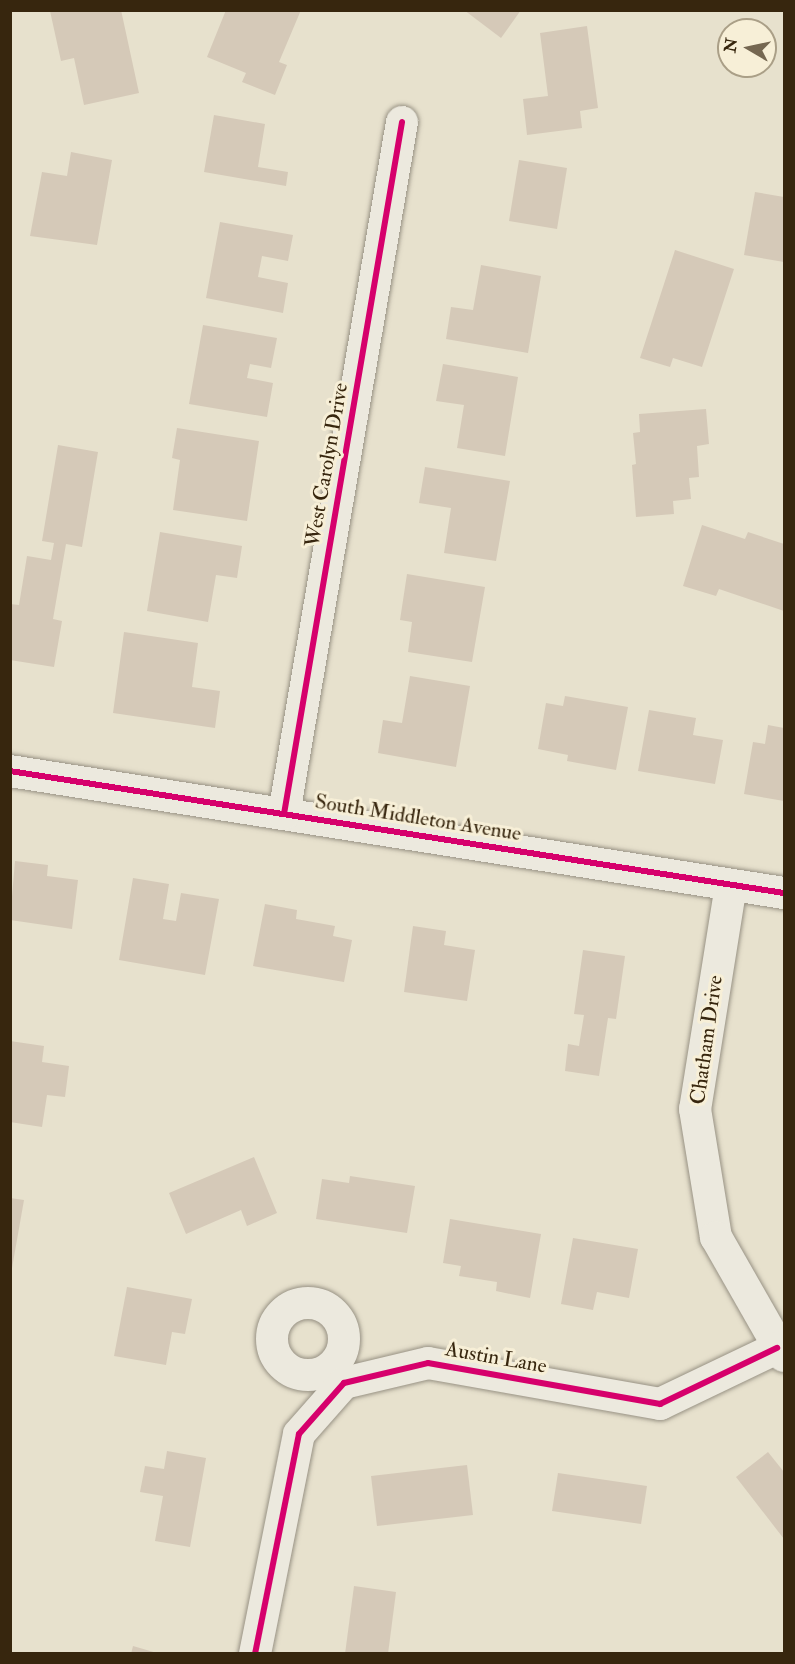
<!DOCTYPE html>
<style>
body{margin:0}
#map{position:relative;width:795px;height:1664px;overflow:hidden;background:#e7e1cd;font-family:"IM FELL Double Pica",serif}
div>[style]{position:absolute}
.building>*{inset:0;background:#d5c9b8}
.roads{filter:drop-shadow(0 0 2px #989284) drop-shadow(0 0 2px #989284)}
.minor>*{height:32px;margin:-16px;padding:0 16px;transform-origin:16px;border-radius:16px;background:#ece9de}
.minor>.ring{margin:-16px;padding:0;box-sizing:content-box;background:none;border:32px solid #ece9de;border-radius:50%}
.cycleway>*{height:6px;margin:-3px;padding:0 3px;transform-origin:3px;border-radius:3px;background:#d6006c}
span{translate:-50% -50%;white-space:nowrap;text-align:center;line-height:1.15;-webkit-text-stroke:6px #f7efd7;paint-order:stroke}
.street-label{font-size:21px;color:#37260e}
.frame{position:absolute;inset:0;border:12px solid #37260e;pointer-events:none}
.north{position:absolute;left:717px;top:18px;width:60px;height:60px;box-sizing:border-box;background:#f7efd7;border:2px solid #aa9f87;border-radius:50%;rotate:279deg;font-size:16px;font-weight:700;line-height:24px;text-align:center;color:#37260e}
.north::after{content:'';display:block;margin:auto;width:21px;height:27px;background:#756751;clip-path:polygon(50% 0,100% 100%,50% 72%,0 100%)}
</style>
<div id="map">
<div class="building">
<div style="clip-path:polygon(121px 10px,139px 93px,84px 105px,74px 58px,61px 61px,50px 11px)"></div>
<div style="clip-path:polygon(226px 10px,301px 10px,279px 62px,287px 65px,275px 95px,242px 82px,246px 73px,207px 57px)"></div>
<div style="clip-path:polygon(464px 10px,521px 10px,501px 38px)"></div>
<div style="clip-path:polygon(587px 26px,598px 108px,580px 111px,582px 128px,527px 135px,523px 99px,548px 96px,540px 33px)"></div>
<div style="clip-path:polygon(214px 115px,265px 124px,258px 167px,288px 172px,286px 186px,204px 172px)"></div>
<div style="clip-path:polygon(71px 152px,112px 160px,97px 245px,30px 236px,42px 172px,67px 176px)"></div>
<div style="clip-path:polygon(519px 160px,567px 168px,557px 229px,509px 221px)"></div>
<div style="clip-path:polygon(755px 192px,784px 197px,784px 262px,744px 255px)"></div>
<div style="clip-path:polygon(220px 222px,293px 235px,288px 261px,262px 256px,258px 277px,288px 283px,283px 313px,206px 298px)"></div>
<div style="clip-path:polygon(675px 250px,734px 269px,702px 367px,673px 358px,670px 367px,640px 358px)"></div>
<div style="clip-path:polygon(481px 265px,541px 276px,528px 353px,446px 339px,451px 307px,473px 310px)"></div>
<div style="clip-path:polygon(203px 325px,277px 338px,271px 368px,250px 364px,247px 378px,273px 383px,267px 417px,189px 404px)"></div>
<div style="clip-path:polygon(443px 364px,518px 377px,505px 456px,457px 448px,464px 405px,436px 401px)"></div>
<div style="clip-path:polygon(706px 409px,709px 444px,697px 446px,699px 477px,689px 478px,691px 499px,673px 501px,674px 514px,636px 517px,632px 465px,636px 464px,633px 433px,640px 432px,639px 414px)"></div>
<div style="clip-path:polygon(177px 428px,259px 441px,247px 521px,173px 510px,180px 460px,172px 458px)"></div>
<div style="clip-path:polygon(58px 445px,98px 452px,82px 547px,66px 544px,53px 619px,62px 621px,54px 667px,10px 660px,10px 604px,19px 605px,27px 556px,51px 560px,54px 543px,42px 541px)"></div>
<div style="clip-path:polygon(425px 467px,510px 481px,496px 561px,444px 553px,451px 508px,419px 503px)"></div>
<div style="clip-path:polygon(702px 525px,745px 539px,748px 532px,784px 544px,784px 611px,719px 589px,716px 596px,683px 586px)"></div>
<div style="clip-path:polygon(160px 532px,242px 546px,237px 578px,216px 575px,208px 622px,147px 611px)"></div>
<div style="clip-path:polygon(407px 574px,485px 587px,472px 662px,408px 652px,412px 622px,400px 620px)"></div>
<div style="clip-path:polygon(124px 632px,198px 643px,192px 687px,220px 691px,215px 728px,113px 713px)"></div>
<div style="clip-path:polygon(410px 676px,470px 686px,456px 767px,378px 753px,383px 720px,402px 723px)"></div>
<div style="clip-path:polygon(565px 696px,628px 707px,616px 770px,567px 761px,568px 755px,538px 749px,546px 703px,563px 706px)"></div>
<div style="clip-path:polygon(649px 710px,696px 718px,693px 735px,723px 740px,715px 784px,638px 771px)"></div>
<div style="clip-path:polygon(768px 725px,784px 728px,784px 801px,744px 794px,753px 742px,765px 744px)"></div>
<div style="clip-path:polygon(15px 861px,48px 865px,47px 876px,78px 880px,72px 929px,10px 920px)"></div>
<div style="clip-path:polygon(133px 878px,169px 884px,163px 919px,176px 921px,181px 893px,219px 899px,205px 975px,119px 960px)"></div>
<div style="clip-path:polygon(265px 904px,297px 910px,296px 919px,335px 926px,333px 936px,352px 940px,344px 982px,253px 966px)"></div>
<div style="clip-path:polygon(413px 926px,446px 931px,444px 945px,475px 950px,467px 1001px,404px 992px)"></div>
<div style="clip-path:polygon(583px 950px,625px 956px,616px 1019px,608px 1018px,599px 1076px,565px 1071px,568px 1044px,579px 1046px,584px 1015px,574px 1014px)"></div>
<div style="clip-path:polygon(10px 1041px,44px 1046px,42px 1062px,69px 1066px,65px 1097px,47px 1095px,42px 1127px,10px 1122px)"></div>
<div style="clip-path:polygon(254px 1157px,277px 1213px,247px 1226px,241px 1210px,186px 1234px,169px 1193px)"></div>
<div style="clip-path:polygon(350px 1176px,415px 1186px,407px 1233px,316px 1219px,322px 1179px,349px 1183px)"></div>
<div style="clip-path:polygon(10px 1198px,24px 1200px,12px 1268px,10px 1268px)"></div>
<div style="clip-path:polygon(450px 1219px,541px 1234px,530px 1298px,496px 1291px,497px 1282px,459px 1276px,461px 1266px,443px 1263px)"></div>
<div style="clip-path:polygon(573px 1238px,638px 1249px,629px 1298px,597px 1292px,593px 1310px,561px 1304px)"></div>
<div style="clip-path:polygon(127px 1287px,192px 1299px,185px 1334px,172px 1332px,166px 1365px,114px 1356px)"></div>
<div style="clip-path:polygon(167px 1451px,206px 1458px,190px 1547px,155px 1541px,163px 1496px,140px 1492px,145px 1466px,164px 1469px)"></div>
<div style="clip-path:polygon(768px 1452px,784px 1472px,784px 1539px,736px 1477px)"></div>
<div style="clip-path:polygon(467px 1465px,473px 1515px,377px 1526px,371px 1476px)"></div>
<div style="clip-path:polygon(558px 1473px,647px 1486px,641px 1524px,552px 1511px)"></div>
<div style="clip-path:polygon(354px 1586px,396px 1592px,388px 1654px,345px 1654px)"></div>
<div style="clip-path:polygon(133px 1646px,157px 1653px,157px 1654px,131px 1654px)"></div>
</div>
<div class="roads">
<div class="minor">
<div style="left:10px;top:771px;width:784px;rotate:8.96deg"></div>
<div style="left:284px;top:814px;width:702px;rotate:-80.32deg"></div>
<div style="left:731px;top:885px;width:227px;rotate:99.1deg"></div>
<div style="left:695px;top:1109px;width:130px;rotate:80.7deg"></div>
<div style="left:716px;top:1237px;width:137px;rotate:60.3deg"></div>
<div class="ring" style="left:272px;top:1303px;width:40px;height:40px"></div>
<div style="left:255px;top:1654px;width:224px;rotate:-78.7deg"></div>
<div style="left:299px;top:1434px;width:68px;rotate:-48.6deg"></div>
<div style="left:344px;top:1383px;width:86px;rotate:-13.4deg"></div>
<div style="left:428px;top:1363px;width:236px;rotate:10deg"></div>
<div style="left:660px;top:1404px;width:130px;rotate:-25.6deg"></div>
</div>
</div>
<div class="cycleway">
<div style="left:10px;top:771px;width:784px;rotate:8.96deg"></div>
<div style="left:284px;top:814px;width:702px;rotate:-80.32deg"></div>
<div style="left:255px;top:1654px;width:224px;rotate:-78.7deg"></div>
<div style="left:299px;top:1434px;width:68px;rotate:-48.6deg"></div>
<div style="left:344px;top:1383px;width:86px;rotate:-13.4deg"></div>
<div style="left:428px;top:1363px;width:236px;rotate:10deg"></div>
<div style="left:660px;top:1404px;width:130px;rotate:-25.6deg"></div>
</div>
<div class="street-label">
<span style="left:327px;top:465px;rotate:-80deg">West Carolyn Drive</span>
<span style="left:418px;top:818px;rotate:9deg">South Middleton Avenue</span>
<span style="left:707px;top:1040px;rotate:-82deg">Chatham Drive</span>
<span style="left:496px;top:1358px;rotate:10deg">Austin Lane</span>
</div>
<div class="frame"></div>
<div class="north">N</div>
</div>
